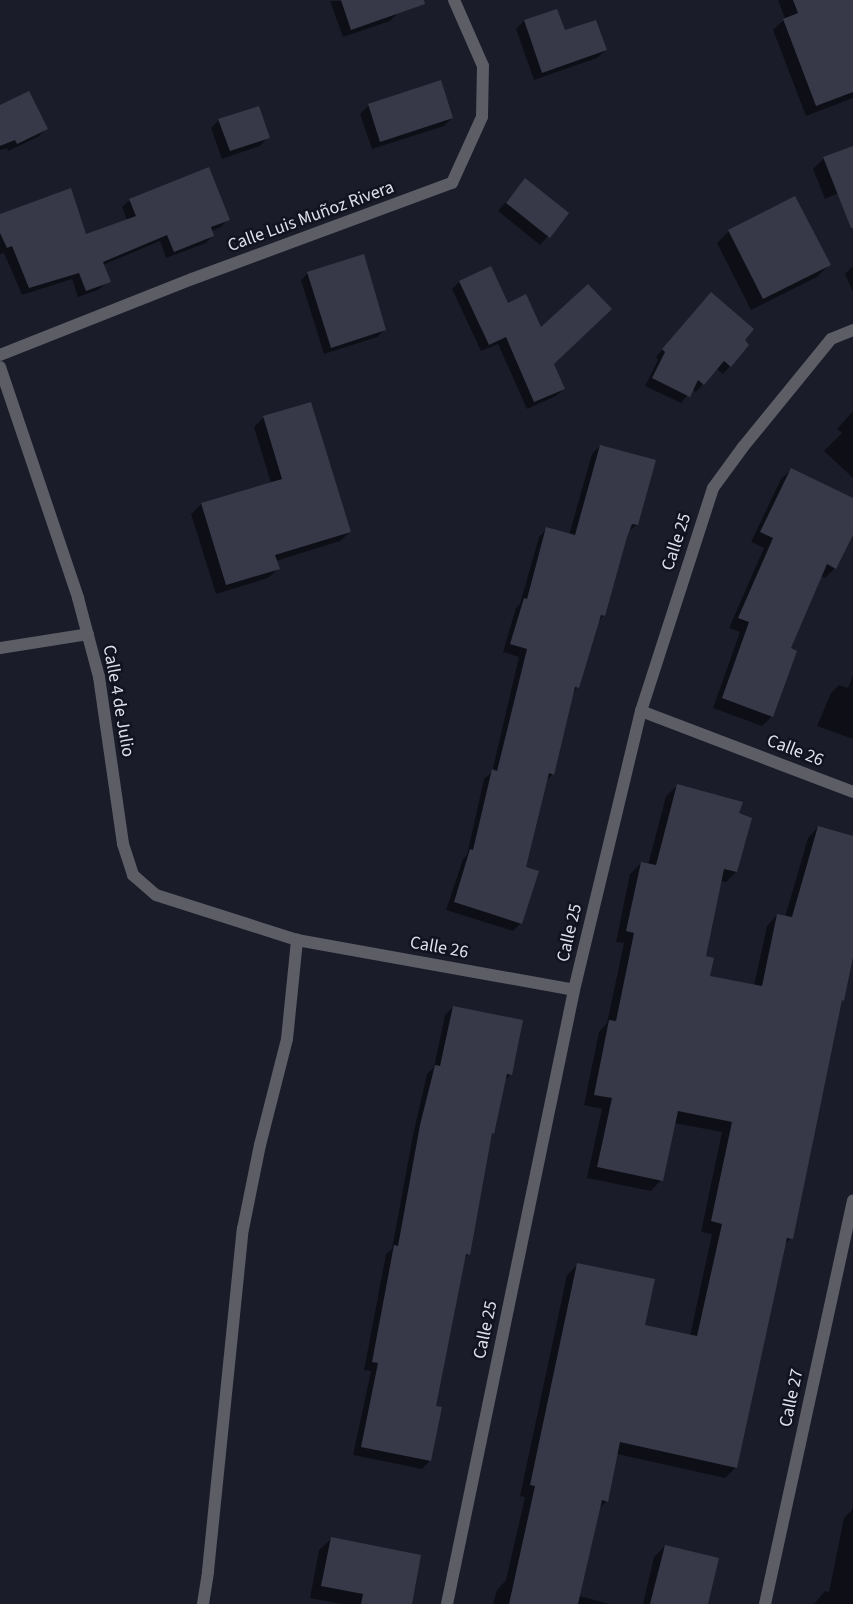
<!DOCTYPE html>
<meta charset="utf-8">
<style>
body{margin:0}
#map{position:relative;width:853px;height:1604px;overflow:hidden;background:#1b1c2a;font-family:"Source Sans 3",sans-serif}
div>[style]{position:absolute}
.shadow>*{inset:0;background:#0007}
.building>*{inset:0;background:#373948}
.minor>*{height:12px;margin:-6px;padding:0 6px;transform-origin:6px;border-radius:6px;background:#5c5d65}
span{translate:-50% -50%;white-space:nowrap;text-align:center;line-height:1.15;-webkit-text-stroke:5px #121320;paint-order:stroke}
.street-label{font-size:18px;color:#dee0ea}
</style>
<div id="map">
<div class="shadow">
<div style="clip-path:polygon(403px 0,398px 13px,390px 21px,343px 37px,330px 1px)"></div>
<div style="clip-path:polygon(778px 0,853px 0,853px 98px,806px 116px,773px 30px,785px 19px)"></div>
<div style="clip-path:polygon(524px 21px,564px 32px,606px 50px,597px 58px,534px 80px,516px 29px)"></div>
<div style="clip-path:polygon(440px 82px,452px 118px,444px 126px,372px 149px,360px 114px,368px 106px)"></div>
<div style="clip-path:polygon(0 105px,46px 129px,38px 137px,8px 151px,7px 148px,0 150px)"></div>
<div style="clip-path:polygon(219px 120px,268px 137px,260px 146px,222px 159px,211px 128px)"></div>
<div style="clip-path:polygon(853px 147px,853px 226px,839px 193px,825px 199px,813px 169px,824px 158px)"></div>
<div style="clip-path:polygon(525px 180px,568px 213px,540px 245px,498px 211px)"></div>
<div style="clip-path:polygon(130px 200px,228px 219px,221px 227px,211px 231px,213px 235px,206px 243px,166px 258px,160px 241px,103px 265px,106px 283px,98px 290px,78px 297px,72px 279px,22px 295px,4px 253px,0 254px,0 215px,85px 235px,127px 220px,122px 207px)"></div>
<div style="clip-path:polygon(729px 231px,829px 265px,817px 277px,751px 310px,717px 243px)"></div>
<div style="clip-path:polygon(853px 266px,853px 292px,845px 274px)"></div>
<div style="clip-path:polygon(308px 273px,384px 330px,377px 337px,324px 354px,301px 280px)"></div>
<div style="clip-path:polygon(459px 282px,507px 304px,552px 364px,564px 389px,556px 396px,527px 409px,498px 344px,481px 351px,452px 289px)"></div>
<div style="clip-path:polygon(703px 301px,748px 345px,723px 374px,717px 369px,696px 392px,692px 389px,681px 403px,645px 386px,658px 360px,656px 357px)"></div>
<div style="clip-path:polygon(853px 411px,853px 478px,824px 451px,842px 433px,837px 429px)"></div>
<div style="clip-path:polygon(264px 417px,350px 532px,340px 541px,276px 561px,278px 569px,268px 578px,216px 594px,191px 514px,201px 504px,271px 483px,254px 427px)"></div>
<div style="clip-path:polygon(600px 446px,637px 525px,627px 532px,604px 615px,598px 622px,578px 687px,573px 693px,553px 774px,546px 781px,525px 868px,521px 923px,513px 931px,446px 910px,463px 859px,467px 855px,484px 779px,492px 772px,519px 657px,503px 652px,516px 608px,520px 604px,539px 537px,547px 528px,569px 535px,592px 454px)"></div>
<div style="clip-path:polygon(791px 470px,853px 526px,853px 532px,835px 568px,825px 578px,821px 576px,789px 649px,772px 716px,762px 726px,713px 708px,740px 632px,729px 628px,764px 548px,751px 542px,781px 479px)"></div>
<div style="clip-path:polygon(853px 675px,853px 739px,817px 726px,831px 693px,839px 685px,848px 688px)"></div>
<div style="clip-path:polygon(677px 786px,737px 814px,736px 872px,726px 882px,720px 881px,704px 957px,709px 977px,754px 986px,767px 926px,777px 915px,785px 917px,808px 838px,818px 827px,853px 838px,853px 951px,840px 1002px,791px 1238px,784px 1245px,736px 1467px,725px 1478px,617px 1454px,607px 1501px,598px 1509px,579px 1596px,610px 1604px,493px 1604px,497px 1590px,506px 1580px,525px 1497px,520px 1496px,567px 1275px,578px 1264px,644px 1326px,690px 1336px,712px 1234px,701px 1232px,722px 1132px,674px 1123px,661px 1180px,651px 1191px,587px 1178px,602px 1109px,584px 1105px,599px 1032px,607px 1023px,624px 943px,616px 942px,630px 874px,641px 863px,648px 865px,666px 796px)"></div>
<div style="clip-path:polygon(453px 1007px,511px 1074px,504px 1081px,493px 1133px,490px 1136px,469px 1254px,463px 1259px,435px 1407px,430px 1461px,422px 1469px,353px 1455px,371px 1371px,364px 1370px,386px 1254px,392px 1249px,413px 1135px,427px 1074px,434px 1067px,445px 1015px)"></div>
<div style="clip-path:polygon(853px 1502px,853px 1604px,814px 1604px,825px 1591px,829px 1592px,844px 1518px,852px 1510px)"></div>
<div style="clip-path:polygon(331px 1539px,411px 1604px,341px 1604px,310px 1598px,319px 1550px)"></div>
<div style="clip-path:polygon(665px 1546px,707px 1604px,643px 1604px,654px 1557px)"></div>
</div>
<div class="building">
<div style="clip-path:polygon(341px 0,424px 0,425px 4px,351px 30px)"></div>
<div style="clip-path:polygon(793px 0,853px 0,853px 92px,816px 106px,783px 19px,798px 13px)"></div>
<div style="clip-path:polygon(557px 9px,565px 30px,596px 20px,607px 50px,542px 73px,524px 20px)"></div>
<div style="clip-path:polygon(441px 80px,453px 118px,380px 142px,368px 104px)"></div>
<div style="clip-path:polygon(29px 91px,48px 129px,17px 144px,15px 140px,0 146px,0 105px)"></div>
<div style="clip-path:polygon(259px 106px,270px 138px,230px 151px,218px 119px)"></div>
<div style="clip-path:polygon(853px 146px,853px 228px,851px 228px,823px 157px)"></div>
<div style="clip-path:polygon(209px 167px,230px 220px,211px 227px,214px 236px,174px 252px,167px 235px,103px 262px,111px 282px,86px 291px,79px 273px,29px 288px,12px 246px,7px 248px,0 233px,0 214px,71px 188px,86px 234px,136px 216px,129px 199px)"></div>
<div style="clip-path:polygon(525px 178px,569px 213px,550px 238px,506px 203px)"></div>
<div style="clip-path:polygon(795px 196px,831px 265px,763px 299px,728px 230px)"></div>
<div style="clip-path:polygon(364px 254px,386px 330px,331px 348px,307px 272px)"></div>
<div style="clip-path:polygon(491px 266px,508px 303px,526px 294px,541px 327px,588px 284px,612px 309px,554px 364px,565px 389px,534px 402px,506px 337px,489px 345px,459px 281px)"></div>
<div style="clip-path:polygon(711px 292px,754px 329px,745px 340px,749px 345px,731px 367px,724px 361px,704px 385px,698px 380px,690px 397px,652px 378px,665px 352px,662px 349px)"></div>
<div style="clip-path:polygon(311px 402px,351px 532px,275px 555px,280px 569px,226px 585px,201px 503px,282px 479px,263px 416px)"></div>
<div style="clip-path:polygon(600px 445px,656px 460px,638px 525px,632px 524px,627px 537px,605px 616px,601px 615px,579px 688px,575px 687px,554px 775px,549px 773px,526px 867px,539px 871px,522px 924px,454px 902px,470px 849px,473px 850px,492px 769px,497px 771px,527px 649px,510px 644px,524px 598px,527px 599px,546px 527px,575px 535px)"></div>
<div style="clip-path:polygon(791px 468px,853px 498px,853px 535px,836px 569px,827px 564px,791px 648px,797px 651px,773px 717px,722px 698px,749px 622px,738px 618px,773px 538px,760px 532px)"></div>
<div style="clip-path:polygon(677px 784px,743px 802px,739px 813px,752px 818px,737px 872px,724px 869px,706px 956px,714px 958px,710px 976px,762px 986px,777px 914px,792px 917px,818px 826px,853px 836px,853px 957px,844px 1001px,842px 1000px,793px 1239px,787px 1238px,737px 1468px,620px 1442px,608px 1502px,602px 1500px,578px 1604px,509px 1604px,535px 1486px,530px 1485px,577px 1263px,655px 1279px,645px 1325px,697px 1336px,722px 1224px,711px 1221px,732px 1122px,678px 1111px,663px 1181px,597px 1167px,612px 1098px,594px 1095px,609px 1020px,616px 1021px,634px 933px,626px 931px,641px 862px,656px 865px)"></div>
<div style="clip-path:polygon(453px 1006px,523px 1020px,512px 1075px,507px 1074px,494px 1134px,492px 1133px,470px 1255px,466px 1254px,436px 1406px,442px 1407px,431px 1461px,361px 1447px,378px 1363px,372px 1362px,394px 1245px,398px 1246px,420px 1125px,435px 1065px,440px 1066px)"></div>
<div style="clip-path:polygon(331px 1537px,421px 1555px,412px 1604px,361px 1604px,363px 1594px,321px 1586px)"></div>
<div style="clip-path:polygon(665px 1545px,719px 1558px,708px 1604px,650px 1604px)"></div>
</div>
<div class="minor">
<div style="left:0;top:355px;width:206px;rotate:-21.6deg"></div>
<div style="left:192px;top:279px;width:277px;rotate:-20.3deg"></div>
<div style="left:452px;top:183px;width:72px;rotate:-65.6deg"></div>
<div style="left:482px;top:117px;width:51px;rotate:-88.9deg"></div>
<div style="left:483px;top:66px;width:72px;rotate:-113.7deg"></div>
<div style="left:0;top:367px;width:244px;rotate:71.3deg"></div>
<div style="left:78px;top:598px;width:82px;rotate:75.1deg"></div>
<div style="left:99px;top:677px;width:169px;rotate:81.8deg"></div>
<div style="left:123px;top:844px;width:33px;rotate:72deg"></div>
<div style="left:133px;top:875px;width:30px;rotate:41deg"></div>
<div style="left:156px;top:895px;width:148px;rotate:17.7deg"></div>
<div style="left:297px;top:940px;width:281px;rotate:10.2deg"></div>
<div style="left:0;top:648px;width:89px;rotate:-9deg"></div>
<div style="left:641px;top:711px;width:227px;rotate:20.9deg"></div>
<div style="left:203px;top:1604px;width:33px;rotate:-81deg"></div>
<div style="left:208px;top:1571px;width:344px;rotate:-84.2deg"></div>
<div style="left:243px;top:1229px;width:86px;rotate:-78.6deg"></div>
<div style="left:260px;top:1145px;width:109px;rotate:-75.7deg"></div>
<div style="left:287px;top:1039px;width:100px;rotate:-84.2deg"></div>
<div style="left:447px;top:1604px;width:627px;rotate:-78.31deg"></div>
<div style="left:574px;top:990px;width:287px;rotate:-76.5deg"></div>
<div style="left:641px;top:711px;width:234px;rotate:-72.1deg"></div>
<div style="left:713px;top:488px;width:51px;rotate:-53.8deg"></div>
<div style="left:743px;top:447px;width:139px;rotate:-50.8deg"></div>
<div style="left:831px;top:339px;width:24px;rotate:-22deg"></div>
<div style="left:765px;top:1604px;width:413px;rotate:-77.7deg"></div>
</div>
<div class="street-label">
<span style="left:311px;top:217px;rotate:-20deg">Calle Luis Muñoz Rivera</span>
<span style="left:677px;top:542px;rotate:-72deg">Calle 25</span>
<span style="left:118px;top:701px;rotate:80deg">Calle 4 de Julio</span>
<span style="left:795px;top:751px;rotate:21deg">Calle 26</span>
<span style="left:570px;top:933px;rotate:-77deg">Calle 25</span>
<span style="left:439px;top:948px;rotate:10deg">Calle 26</span>
<span style="left:486px;top:1330px;rotate:-78deg">Calle 25</span>
<span style="left:792px;top:1398px;rotate:-78deg">Calle 27</span>
</div>
</div>
